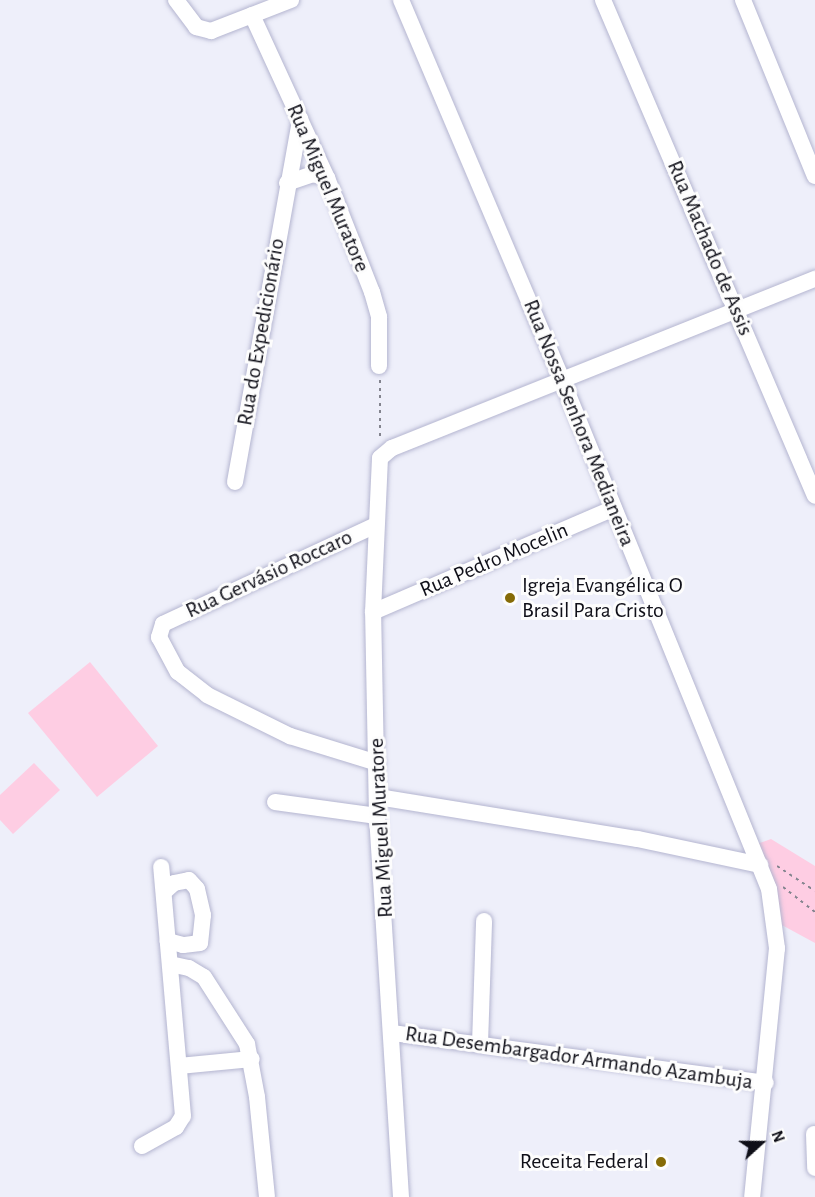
<!DOCTYPE html>
<html>
<head>
<meta charset="utf-8">
<style>
  body { margin:0 }
  #map { position:relative; width:815px; height:1197px; overflow:hidden; background:#eeeffa; font-family:"Alegreya Sans",sans-serif }
  div>[style] { position:absolute }
  .green>* { inset:0; background:#fecde3 }
  .path>* { height:2px; margin-top:-1px; transform-origin:0; background:repeating-linear-gradient(90deg,#83848e 0 3px,transparent 0 7.5px) }
  .roads { filter:drop-shadow(0 0 2px #b4b5d0) drop-shadow(0 0 2px #b4b5d0) }
  .minor>* { height:16px; margin:-8px; padding:0 8px; transform-origin:8px; border-radius:8px; background:#fff }
  .dots>* { width:16px; height:16px; translate:-50% -50%; box-sizing:border-box; border:3px solid #fdfdfd; border-radius:50% }
  span { translate:-50% -50%; white-space:nowrap; text-align:center; line-height:1.15; -webkit-text-stroke:6px #fdfdfd; paint-order:stroke }
  .street-label { font-size:22px; color:#0f0f18 }
  .poi-label { font-size:22px; color:#0f0f18 }
  .left { translate:0 -50%; text-align:left }
  .right { translate:-100% -50%; text-align:right }
  .north { position:absolute; left:731px; top:1113px; width:60px; height:60px; -webkit-text-stroke:4px #fdfdfd; paint-order:stroke; rotate:69deg; font-size:16px; font-weight:700; line-height:24px; text-align:center; color:#0f0f18 }
  .north::after { content:''; display:block; margin:auto; width:21px; height:27px; background:#0f0f18; clip-path:polygon(50% 0,100% 100%,50% 72%,0 100%) }
</style>
</head>
<body>
<div id="map">
  <div class="green">
    <div style="clip-path:polygon(90px 662px,158px 746px,97px 797px,28px 713px)"></div>
    <div style="clip-path:polygon(34px 763px,60px 790px,13px 834px,0 820px,0 795px)"></div>
    <div style="clip-path:polygon(771px 839px,815px 866px,815px 943px,780px 924px,754px 845px)"></div>
  </div>
  <div class="path">
    <div style="left:380px;top:380px;width:57px;rotate:90deg"></div>
    <div style="left:777px;top:866px;width:45px;rotate:33.3deg"></div>
    <div style="left:783px;top:887px;width:41px;rotate:38deg"></div>
  </div>
  <div class="roads">
    <div class="minor">
      <div style="left:176px;top:0;width:34px;rotate:53deg"></div>
      <div style="left:196px;top:27px;width:16px;rotate:15deg"></div>
      <div style="left:211px;top:31px;width:86px;rotate:-21.2deg"></div>
      <div style="left:401px;top:0;width:415px;rotate:67deg"></div>
      <div style="left:563px;top:382px;width:547px;rotate:67.89deg"></div>
      <div style="left:769px;top:889px;width:60px;rotate:82.3deg"></div>
      <div style="left:777px;top:948px;width:250px;rotate:95.7deg"></div>
      <div style="left:603px;top:0;width:539px;rotate:66.86deg"></div>
      <div style="left:743px;top:0;width:190px;rotate:67.8deg"></div>
      <div style="left:252px;top:15px;width:179px;rotate:65.3deg"></div>
      <div style="left:327px;top:178px;width:123px;rotate:68.5deg"></div>
      <div style="left:372px;top:292px;width:26px;rotate:74deg"></div>
      <div style="left:379px;top:317px;width:49px;rotate:90deg"></div>
      <div style="left:287px;top:183px;width:28px;rotate:-19deg"></div>
      <div style="left:313px;top:174px;width:15px;rotate:16deg"></div>
      <div style="left:235px;top:482px;width:369px;rotate:-79.8deg"></div>
      <div style="left:376px;top:525px;width:235px;rotate:155.1deg"></div>
      <div style="left:163px;top:624px;width:14px;rotate:107deg"></div>
      <div style="left:159px;top:637px;width:40px;rotate:62deg"></div>
      <div style="left:178px;top:672px;width:37px;rotate:38deg"></div>
      <div style="left:207px;top:695px;width:93px;rotate:26.3deg"></div>
      <div style="left:290px;top:736px;width:91px;rotate:17.2deg"></div>
      <div style="left:373px;top:612px;width:262px;rotate:-23.3deg"></div>
      <div style="left:378px;top:797px;width:263px;rotate:9.2deg"></div>
      <div style="left:638px;top:839px;width:125px;rotate:12deg"></div>
      <div style="left:275px;top:802px;width:103px;rotate:7.8deg"></div>
      <div style="left:164px;top:892px;width:13px;rotate:-42deg"></div>
      <div style="left:174px;top:883px;width:15px;rotate:-11deg"></div>
      <div style="left:189px;top:880px;width:12px;rotate:48deg"></div>
      <div style="left:197px;top:889px;width:27px;rotate:77deg"></div>
      <div style="left:203px;top:915px;width:28px;rotate:96deg"></div>
      <div style="left:200px;top:943px;width:17px;rotate:173deg"></div>
      <div style="left:183px;top:945px;width:16px;rotate:-165deg"></div>
      <div style="left:170px;top:964px;width:19px;rotate:12deg"></div>
      <div style="left:189px;top:968px;width:17px;rotate:31deg"></div>
      <div style="left:204px;top:977px;width:80px;rotate:57.3deg"></div>
      <div style="left:247px;top:1044px;width:54px;rotate:79.3deg"></div>
      <div style="left:257px;top:1097px;width:100px;rotate:84.3deg"></div>
      <div style="left:392px;top:1033px;width:377px;rotate:7.6deg"></div>
      <div style="left:480px;top:1044px;width:123px;rotate:-88.1deg"></div>
      <div style="left:179px;top:1066px;width:73px;rotate:-5.5deg"></div>
      <div style="left:814px;top:1134px;width:34px;rotate:88deg"></div>
      <div style="left:142px;top:1146px;width:39px;rotate:-29deg"></div>
      <div style="left:176px;top:1127px;width:13px;rotate:-58deg"></div>
      <div style="left:183px;top:1116px;width:250px;rotate:-95deg"></div>
      <div style="left:401px;top:1197px;width:382px;rotate:-93.6deg"></div>
      <div style="left:377px;top:816px;width:204px;rotate:-91.1deg"></div>
      <div style="left:373px;top:612px;width:154px;rotate:-87.4deg"></div>
      <div style="left:380px;top:458px;width:16px;rotate:-40deg"></div>
      <div style="left:392px;top:448px;width:456px;rotate:-21.8deg"></div>
    </div>
  </div>
  <div class="dots">
    <div style="left:510px;top:598px;background:#866b07"></div>
    <div style="left:661px;top:1162px;background:#866b07"></div>
  </div>
  <div class="street-label">
    <span style="left:328px;top:188px;rotate:67deg">Rua Miguel Muratore</span>
    <span style="left:710px;top:248px;rotate:67deg">Rua Machado de Assis</span>
    <span style="left:261px;top:332px;rotate:-80deg">Rua do Expedicionário</span>
    <span style="left:579px;top:423px;rotate:68deg">Rua Nossa Senhora Medianeira</span>
    <span style="left:494px;top:560px;rotate:-23deg">Rua Pedro Mocelin</span>
    <span style="left:269px;top:574px;rotate:-25deg">Rua Gervásio Roccaro</span>
    <span style="left:381px;top:828px;rotate:-93deg">Rua Miguel Muratore</span>
    <span style="left:579px;top:1058px;rotate:8deg">Rua Desembargador Armando Azambuja</span>
  </div>
  <div class="poi-label">
    <span class="left" style="left:522px;top:598px">Igreja Evangélica O<br>Brasil Para Cristo</span>
    <span class="right" style="left:649px;top:1162px">Receita Federal</span>
  </div>
  <div class="north">N</div>
</div>
</body>
</html>
